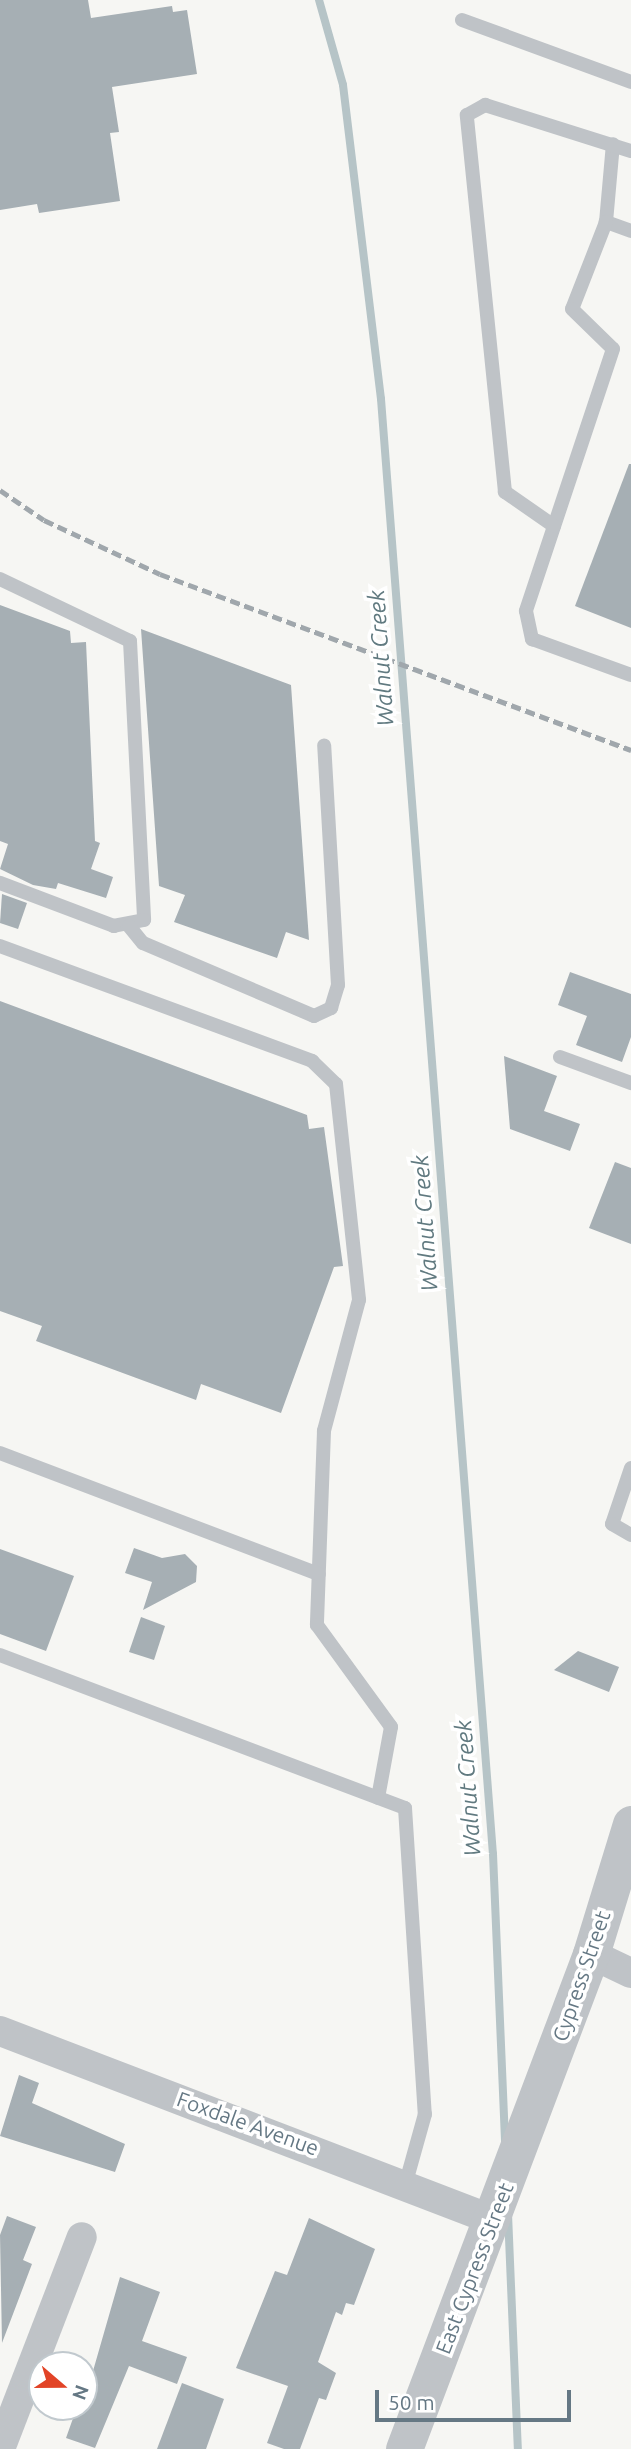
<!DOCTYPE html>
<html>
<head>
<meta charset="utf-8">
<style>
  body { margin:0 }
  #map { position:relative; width:631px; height:2449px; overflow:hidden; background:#f6f6f3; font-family:Ubuntu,sans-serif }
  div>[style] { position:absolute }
  .stream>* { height:8px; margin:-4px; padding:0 4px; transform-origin:4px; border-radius:4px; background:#b6c4c7 }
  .building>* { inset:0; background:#a6afb4 }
  .service>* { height:14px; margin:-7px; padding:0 7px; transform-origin:7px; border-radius:7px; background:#bfc3c7 }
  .minor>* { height:30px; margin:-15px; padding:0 15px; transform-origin:15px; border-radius:15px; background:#bfc3c7 }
  .tertiary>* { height:37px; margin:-18.5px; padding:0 18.5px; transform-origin:18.5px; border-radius:18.5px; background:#bfc3c7 }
  .rail>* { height:5px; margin-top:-2.5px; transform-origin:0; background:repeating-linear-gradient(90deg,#a0a7ac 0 10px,transparent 0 15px) }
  span { translate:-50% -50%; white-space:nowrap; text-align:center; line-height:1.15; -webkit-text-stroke:7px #fff; paint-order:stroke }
  .street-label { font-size:21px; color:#657884 }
  .water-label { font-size:23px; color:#617a80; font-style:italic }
  .north { position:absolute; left:28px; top:2351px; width:70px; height:70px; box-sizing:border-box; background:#fff; border:2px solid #c1c9ce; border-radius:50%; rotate:110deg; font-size:19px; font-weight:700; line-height:28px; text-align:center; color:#657884 }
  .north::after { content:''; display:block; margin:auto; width:24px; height:32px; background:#e24427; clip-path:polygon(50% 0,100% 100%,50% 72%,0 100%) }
  .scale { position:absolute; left:375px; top:2390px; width:196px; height:32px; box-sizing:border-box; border:4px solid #657884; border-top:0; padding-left:9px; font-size:21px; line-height:24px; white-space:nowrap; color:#657884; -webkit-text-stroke:5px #fff; paint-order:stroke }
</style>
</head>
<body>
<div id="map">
  <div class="stream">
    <div style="left:319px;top:0;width:88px;rotate:74.2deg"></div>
    <div style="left:343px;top:85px;width:316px;rotate:83.1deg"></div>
    <div style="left:381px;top:399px;width:1459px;rotate:85.6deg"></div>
    <div style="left:493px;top:1854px;width:288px;rotate:87.6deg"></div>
    <div style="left:508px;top:2214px;width:235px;rotate:87.6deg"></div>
  </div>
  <div class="building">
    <div style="clip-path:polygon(0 0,88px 0,91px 18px,172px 6px,173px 12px,187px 10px,197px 74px,112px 87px,119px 132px,110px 133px,120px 201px,39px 213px,37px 204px,0 210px)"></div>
    <div style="clip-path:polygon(629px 464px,631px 464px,631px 628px,575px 606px)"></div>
    <div style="clip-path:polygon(0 605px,70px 631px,71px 643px,86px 642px,95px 841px,100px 843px,91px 869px,113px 877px,106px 898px,58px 883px,56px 889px,33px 885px,0 869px,8px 844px,0 841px)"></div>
    <div style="clip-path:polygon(141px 629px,291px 685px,309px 940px,286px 932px,277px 958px,174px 922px,185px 895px,159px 886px)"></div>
    <div style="clip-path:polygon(2px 894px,27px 903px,18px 929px,0 923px)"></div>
    <div style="clip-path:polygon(570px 972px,631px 994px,631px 1037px,622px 1062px,576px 1045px,587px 1016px,558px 1005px)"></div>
    <div style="clip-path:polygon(0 1001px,307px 1115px,309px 1129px,324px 1127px,343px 1266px,334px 1267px,281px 1413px,201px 1384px,196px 1400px,36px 1341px,42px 1326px,0 1311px)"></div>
    <div style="clip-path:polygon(504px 1056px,557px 1076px,544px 1111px,580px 1124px,570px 1151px,510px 1129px)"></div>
    <div style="clip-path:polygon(615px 1162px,631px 1168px,631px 1244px,589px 1228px)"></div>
    <div style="clip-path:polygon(134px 1548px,162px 1558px,185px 1554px,197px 1566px,196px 1582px,143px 1610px,152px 1582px,125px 1573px)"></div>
    <div style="clip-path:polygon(0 1549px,74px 1576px,46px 1651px,0 1634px)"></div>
    <div style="clip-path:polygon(141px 1617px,165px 1626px,154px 1660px,129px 1652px)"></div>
    <div style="clip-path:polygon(578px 1651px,619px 1667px,609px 1692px,554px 1670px)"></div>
    <div style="clip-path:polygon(19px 2075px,39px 2083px,32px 2103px,125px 2144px,115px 2172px,0 2136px)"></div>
    <div style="clip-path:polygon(7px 2216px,36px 2227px,23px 2260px,32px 2264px,2px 2343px,0 2235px)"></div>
    <div style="clip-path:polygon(309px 2218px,375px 2249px,354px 2305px,346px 2303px,342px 2315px,336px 2312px,318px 2362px,336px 2373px,326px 2400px,319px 2398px,300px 2449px,284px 2449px,267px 2443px,288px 2386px,236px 2368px,275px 2271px,287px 2275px)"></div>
    <div style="clip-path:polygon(120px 2277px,160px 2292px,142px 2341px,187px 2357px,177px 2384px,129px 2366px,95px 2448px,66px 2438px,77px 2407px,84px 2407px,84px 2368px,93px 2371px)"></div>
    <div style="clip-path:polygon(182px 2383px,224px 2399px,206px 2449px,157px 2449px)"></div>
  </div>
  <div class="service">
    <div style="left:462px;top:20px;width:180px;rotate:20.1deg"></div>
    <div style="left:606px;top:222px;width:78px;rotate:-84.9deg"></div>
    <div style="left:631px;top:231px;width:27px;rotate:-160deg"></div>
    <div style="left:606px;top:222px;width:93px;rotate:111.3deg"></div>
    <div style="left:572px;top:309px;width:57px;rotate:44.3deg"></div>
    <div style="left:613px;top:349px;width:276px;rotate:108.4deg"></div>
    <div style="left:526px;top:611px;width:29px;rotate:78deg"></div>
    <div style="left:532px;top:639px;width:105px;rotate:20deg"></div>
    <div style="left:554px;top:526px;width:60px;rotate:-145.2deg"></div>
    <div style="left:505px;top:492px;width:379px;rotate:-95.8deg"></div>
    <div style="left:467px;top:115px;width:21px;rotate:-29deg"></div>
    <div style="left:485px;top:105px;width:153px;rotate:17.5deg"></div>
    <div style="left:0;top:579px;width:144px;rotate:25.5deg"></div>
    <div style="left:130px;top:641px;width:279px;rotate:87.1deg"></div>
    <div style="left:144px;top:920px;width:31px;rotate:169deg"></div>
    <div style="left:114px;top:926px;width:122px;rotate:-159.3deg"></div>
    <div style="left:129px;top:926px;width:22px;rotate:51deg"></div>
    <div style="left:143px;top:943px;width:186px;rotate:23.1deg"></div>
    <div style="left:314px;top:1016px;width:19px;rotate:-25deg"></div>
    <div style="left:331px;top:1008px;width:24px;rotate:-73deg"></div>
    <div style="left:338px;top:985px;width:240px;rotate:-93.3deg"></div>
    <div style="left:0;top:946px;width:333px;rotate:20.2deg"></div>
    <div style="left:312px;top:1061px;width:33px;rotate:44deg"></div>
    <div style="left:336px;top:1084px;width:217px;rotate:83.9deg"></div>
    <div style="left:359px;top:1300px;width:136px;rotate:105deg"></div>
    <div style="left:324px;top:1431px;width:194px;rotate:92.1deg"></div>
    <div style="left:317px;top:1625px;width:126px;rotate:54deg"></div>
    <div style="left:391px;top:1727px;width:72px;rotate:100.4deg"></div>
    <div style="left:560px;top:1057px;width:76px;rotate:20.1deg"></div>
    <div style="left:0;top:1453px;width:341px;rotate:20.8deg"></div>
    <div style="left:631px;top:1468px;width:59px;rotate:108.7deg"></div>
    <div style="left:612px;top:1524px;width:22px;rotate:30deg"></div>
    <div style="left:0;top:1655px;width:433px;rotate:20.7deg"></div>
    <div style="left:405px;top:1808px;width:307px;rotate:86.3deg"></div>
    <div style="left:425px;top:2114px;width:71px;rotate:105.6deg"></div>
  </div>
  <div class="minor">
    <div style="left:591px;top:1954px;width:44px;rotate:25.4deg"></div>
    <div style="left:0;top:2031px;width:528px;rotate:20.98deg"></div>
    <div style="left:0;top:2449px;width:227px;rotate:-68.9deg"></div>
  </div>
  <div class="tertiary">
    <div style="left:404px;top:2449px;width:529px;rotate:-69.3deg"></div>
    <div style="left:591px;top:1954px;width:136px;rotate:-72.9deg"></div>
  </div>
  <div class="rail">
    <div style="left:0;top:490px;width:53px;rotate:34.3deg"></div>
    <div style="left:44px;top:520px;width:128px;rotate:25deg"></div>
    <div style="left:160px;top:574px;width:503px;rotate:20.49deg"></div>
  </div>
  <div class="street-label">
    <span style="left:581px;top:1976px;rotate:-71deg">Cypress Street</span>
    <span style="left:248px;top:2123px;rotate:20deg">Foxdale Avenue</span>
    <span style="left:474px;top:2268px;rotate:-69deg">East Cypress Street</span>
  </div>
  <div class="water-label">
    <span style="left:381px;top:658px;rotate:-94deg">Walnut Creek</span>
    <span style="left:425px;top:1223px;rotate:-94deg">Walnut Creek</span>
    <span style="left:468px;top:1788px;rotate:-94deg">Walnut Creek</span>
  </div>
  <div class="north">N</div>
  <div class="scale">50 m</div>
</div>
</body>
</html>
